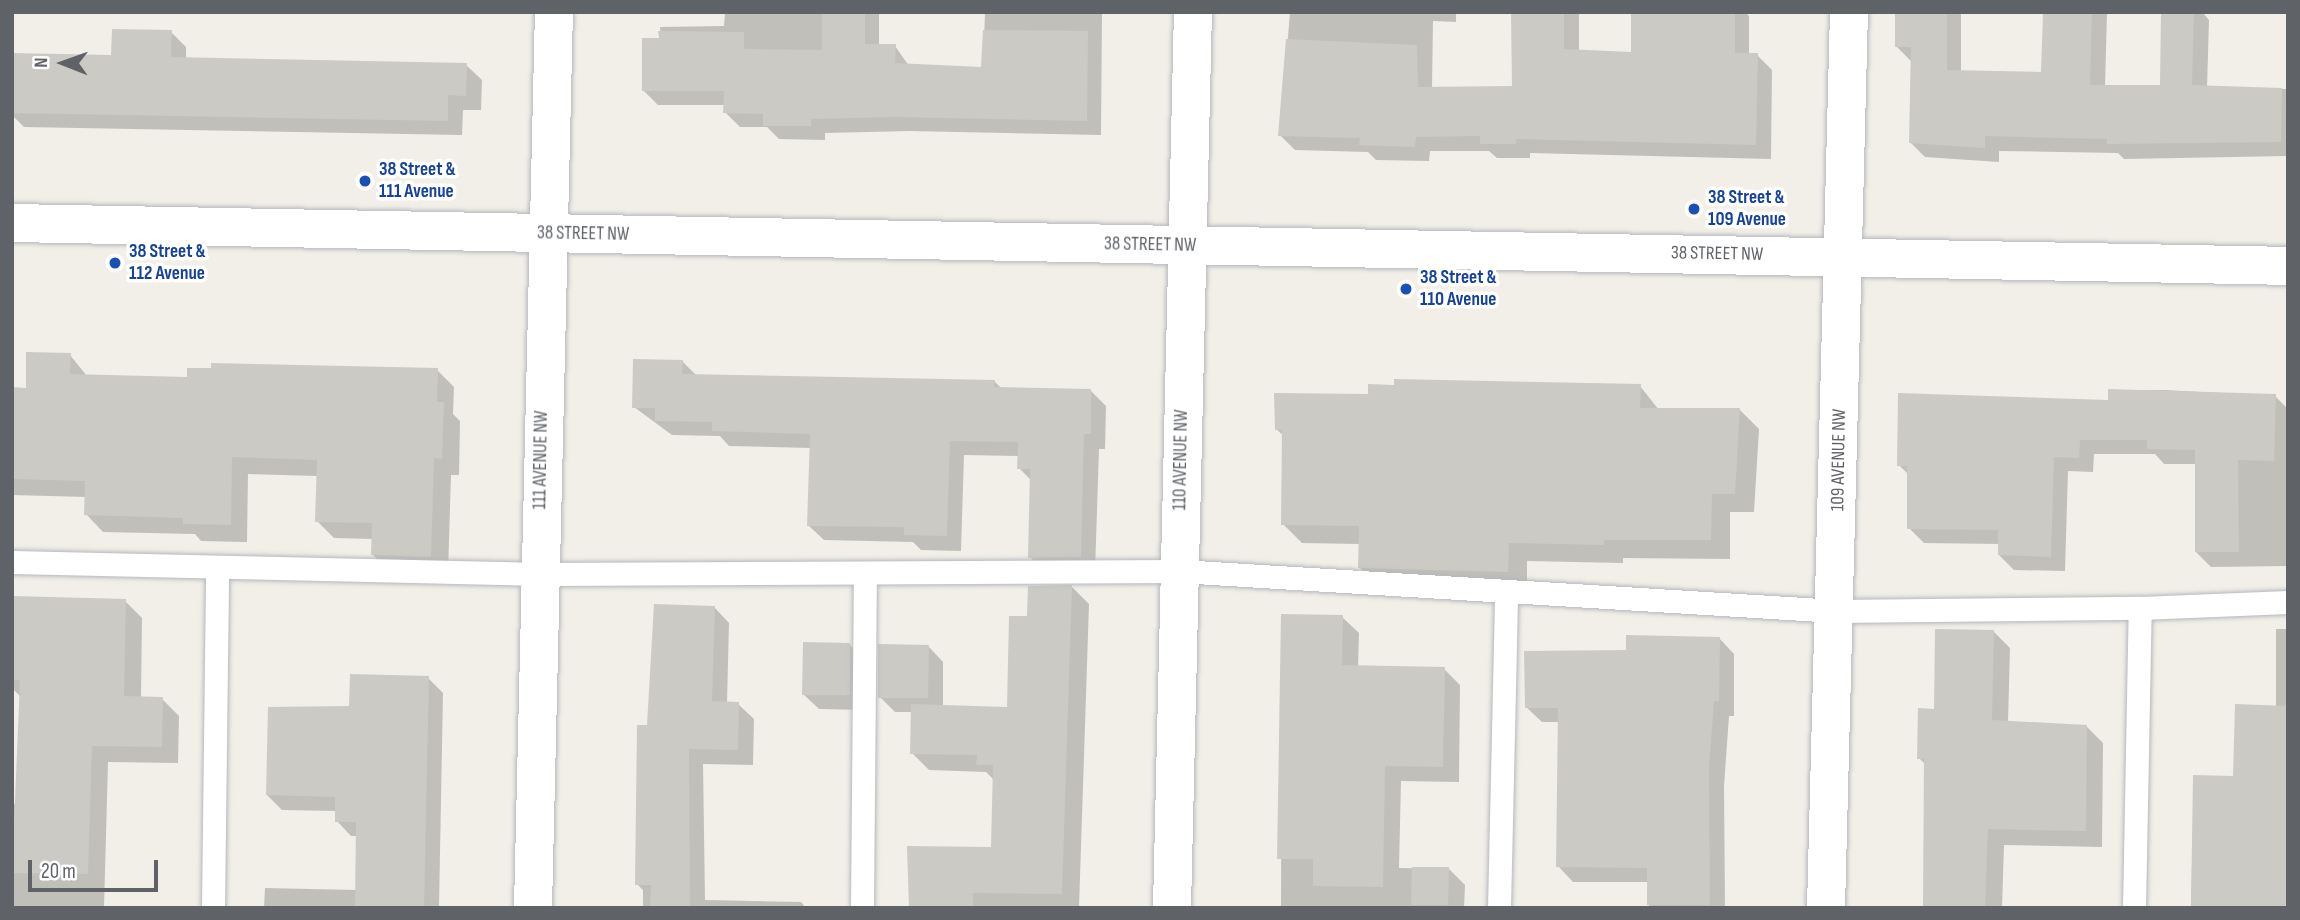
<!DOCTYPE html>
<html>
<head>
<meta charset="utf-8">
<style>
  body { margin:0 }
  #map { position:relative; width:2300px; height:920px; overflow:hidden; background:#f1efe8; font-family:"Sofia Sans Condensed",sans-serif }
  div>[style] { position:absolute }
  .shadow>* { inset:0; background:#0003 }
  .building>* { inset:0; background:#cccac5 }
  .roads { filter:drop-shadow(0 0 2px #b5b8bc) drop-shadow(0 0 2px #b5b8bc) }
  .lane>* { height:23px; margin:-11.5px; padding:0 11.5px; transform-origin:11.5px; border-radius:11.5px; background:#fff }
  .street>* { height:38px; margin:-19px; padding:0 19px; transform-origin:19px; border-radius:19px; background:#fff }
  .secondary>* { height:38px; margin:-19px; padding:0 19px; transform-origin:19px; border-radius:19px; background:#fff }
  .dots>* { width:19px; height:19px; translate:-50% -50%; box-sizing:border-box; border:4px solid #fff; border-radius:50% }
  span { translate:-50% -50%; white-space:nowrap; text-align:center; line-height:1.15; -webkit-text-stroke:7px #fff; paint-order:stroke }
  .transit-label { font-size:19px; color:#164399; font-weight:700 }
  .left { translate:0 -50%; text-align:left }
  .street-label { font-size:19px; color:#5f6368 }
  .frame { position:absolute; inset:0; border:14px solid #5f6368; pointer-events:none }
  .north { position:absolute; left:28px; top:28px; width:70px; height:70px; -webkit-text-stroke:5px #fff; paint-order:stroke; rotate:271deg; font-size:19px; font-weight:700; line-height:28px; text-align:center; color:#5f6368 }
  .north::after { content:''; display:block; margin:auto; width:24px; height:32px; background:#5f6368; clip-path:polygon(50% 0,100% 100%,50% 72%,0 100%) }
  .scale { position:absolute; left:28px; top:860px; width:130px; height:32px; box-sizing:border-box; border:4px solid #5f6368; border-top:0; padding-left:9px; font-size:21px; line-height:24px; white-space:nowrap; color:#5f6368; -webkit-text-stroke:5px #fff; paint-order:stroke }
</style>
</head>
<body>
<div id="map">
  <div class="shadow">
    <div style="clip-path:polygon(725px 12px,879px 12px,879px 46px,895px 46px,909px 66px,983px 68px,985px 12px,1102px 12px,1101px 135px,910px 131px,825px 133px,825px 140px,779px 139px,767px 127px,740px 127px,725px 112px,725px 105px,658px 105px,644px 91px,661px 40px,660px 27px,724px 26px)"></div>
    <div style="clip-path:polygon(1290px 12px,1456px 12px,1456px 22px,1433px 21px,1432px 88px,1513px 88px,1513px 12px,1579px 12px,1579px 52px,1633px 54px,1633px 12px,1745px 12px,1749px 16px,1749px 55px,1757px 55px,1772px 70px,1771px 159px,1530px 153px,1530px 158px,1497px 158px,1489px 151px,1430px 151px,1429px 161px,1376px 160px,1368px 152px,1295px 150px,1280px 135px)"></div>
    <div style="clip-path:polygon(1896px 12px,1961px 12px,1961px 72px,2043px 74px,2045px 12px,2107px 12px,2105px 87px,2161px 86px,2163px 12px,2202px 12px,2209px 20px,2207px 88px,2288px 89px,2288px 156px,2124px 159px,2118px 153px,1999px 151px,1999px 162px,1925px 157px,1910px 142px,1911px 61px,1896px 46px)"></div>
    <div style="clip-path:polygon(171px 32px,186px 47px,186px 59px,466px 65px,482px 80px,481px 110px,463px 110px,462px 135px,24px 127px,12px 115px,12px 55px,113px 57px)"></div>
    <div style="clip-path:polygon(70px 355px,87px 376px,188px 379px,437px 370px,454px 387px,453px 414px,460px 421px,459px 475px,451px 475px,448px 573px,390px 572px,373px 555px,373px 539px,334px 538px,317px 521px,318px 476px,248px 474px,247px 542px,201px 541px,195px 534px,103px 532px,86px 514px,87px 497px,12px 495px,12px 389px,27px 389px)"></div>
    <div style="clip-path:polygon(682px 361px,697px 376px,994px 381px,1002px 389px,1091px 391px,1106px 406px,1105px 449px,1099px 449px,1095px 572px,1045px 572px,1030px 557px,1031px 480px,1019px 468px,1019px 456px,964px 455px,961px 551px,921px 550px,913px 542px,824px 540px,808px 525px,811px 448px,729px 446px,720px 436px,672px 435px,634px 407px)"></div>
    <div style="clip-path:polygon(1640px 386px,1659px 410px,1740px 410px,1759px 429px,1754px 512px,1730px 512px,1730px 559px,1623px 558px,1623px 563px,1527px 561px,1527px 590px,1378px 586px,1359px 567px,1360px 544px,1302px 543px,1283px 524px,1284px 436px,1276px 429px,1369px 396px)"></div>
    <div style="clip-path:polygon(2164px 390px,2275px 396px,2288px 409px,2288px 566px,2211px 567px,2196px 552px,2196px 464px,2164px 464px,2155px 454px,2094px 454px,2093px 472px,2068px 471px,2065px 571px,2014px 570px,1999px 555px,2000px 544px,1924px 543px,1909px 528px,1909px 475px,1899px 465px,2110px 402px,2110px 391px)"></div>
    <div style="clip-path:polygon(1072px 587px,1089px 604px,1079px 908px,909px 908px,993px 849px,994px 780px,986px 772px,929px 770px,912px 753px,912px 712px,895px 712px,880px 697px,928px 646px,943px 662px,943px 707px,1008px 708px,1029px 618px)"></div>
    <div style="clip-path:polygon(12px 597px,125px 601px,142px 618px,141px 698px,162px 699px,179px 716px,178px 763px,108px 762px,104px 908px,12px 908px,12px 804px,19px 804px,21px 697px,12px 688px)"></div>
    <div style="clip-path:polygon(714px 607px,729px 623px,727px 703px,738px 704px,754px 719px,753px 765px,703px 764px,705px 900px,801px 902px,806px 908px,643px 908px,643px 890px,637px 884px,648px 727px)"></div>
    <div style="clip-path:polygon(1282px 616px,1342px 617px,1359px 633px,1358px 667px,1444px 669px,1460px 685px,1459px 782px,1401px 781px,1399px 868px,1449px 869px,1465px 885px,1464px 908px,1281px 908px)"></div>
    <div style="clip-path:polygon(2276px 629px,2288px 629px,2288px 908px,2191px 908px,2194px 777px,2234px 778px,2276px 707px)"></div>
    <div style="clip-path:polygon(1993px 631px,2010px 648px,2008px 722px,2086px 726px,2103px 743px,2102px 847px,2004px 845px,2002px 908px,1925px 908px,1926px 765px,1919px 758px,1936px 710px)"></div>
    <div style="clip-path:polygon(1719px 638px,1734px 654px,1734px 716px,1729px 716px,1724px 786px,1725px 908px,1649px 908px,1648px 882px,1573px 882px,1558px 866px,1560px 722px,1542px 722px,1526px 707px,1628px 652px)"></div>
    <div style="clip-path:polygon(850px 645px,865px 660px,864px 710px,819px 709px,803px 694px)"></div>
    <div style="clip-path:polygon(428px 678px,443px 693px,439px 908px,264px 908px,265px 888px,357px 890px,358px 836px,351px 836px,337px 821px,337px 811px,282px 810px,267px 795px,351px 708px)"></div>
  </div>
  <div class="building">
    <div style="clip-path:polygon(822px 12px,865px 12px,865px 44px,896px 44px,895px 63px,981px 67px,983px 30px,1088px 31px,1087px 121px,894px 117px,811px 119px,811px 126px,763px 126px,763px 114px,723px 113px,724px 91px,642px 91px,642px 38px,659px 38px,658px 31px,744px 32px,744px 49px,822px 50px)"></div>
    <div style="clip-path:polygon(1511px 12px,1564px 12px,1564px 49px,1631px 52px,1631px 12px,1735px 12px,1735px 53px,1758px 53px,1756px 145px,1516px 139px,1516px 144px,1480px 144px,1480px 136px,1416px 137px,1415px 147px,1359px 145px,1360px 138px,1278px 136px,1286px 39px,1417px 45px,1418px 87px,1512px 86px)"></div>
    <div style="clip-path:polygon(1895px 12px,1947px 12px,1947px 70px,2041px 72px,2043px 12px,2092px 12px,2090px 85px,2160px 85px,2161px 12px,2194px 12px,2192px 85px,2282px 88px,2281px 142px,2107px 144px,2107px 139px,1985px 136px,1985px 148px,1909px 143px,1911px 47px,1895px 47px)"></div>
    <div style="clip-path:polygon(112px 29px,172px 30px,171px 57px,467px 63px,466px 96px,448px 95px,448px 121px,12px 113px,12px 53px,111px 55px)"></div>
    <div style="clip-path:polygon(26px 352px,71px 353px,70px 374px,187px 377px,187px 368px,211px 368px,211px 363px,438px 368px,437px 402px,444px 402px,442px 459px,434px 458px,431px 557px,371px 555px,372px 523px,315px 522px,317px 460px,232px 457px,231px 525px,183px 524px,183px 518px,84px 515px,85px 481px,12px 479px,12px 387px,26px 388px)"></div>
    <div style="clip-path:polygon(633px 359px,683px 360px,682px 374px,995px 380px,994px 387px,1091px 389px,1091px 434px,1084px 434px,1081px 557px,1028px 558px,1030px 469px,1017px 469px,1018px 442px,950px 441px,947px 536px,904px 535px,904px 527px,807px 526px,810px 434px,712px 431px,712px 422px,655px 421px,655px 408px,632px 408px)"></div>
    <div style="clip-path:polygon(1394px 379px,1641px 384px,1640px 408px,1740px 408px,1735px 494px,1712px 494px,1711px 540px,1604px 540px,1604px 545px,1509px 543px,1508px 572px,1358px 568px,1359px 526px,1281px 525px,1282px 430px,1275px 430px,1274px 393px,1368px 394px,1368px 384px,1394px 385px)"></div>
    <div style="clip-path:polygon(2108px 389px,2276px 394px,2274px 461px,2238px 460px,2239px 552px,2195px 552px,2195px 450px,2147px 449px,2147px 440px,2080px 440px,2079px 458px,2054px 457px,2051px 557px,1998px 555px,1998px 530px,1907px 529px,1907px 466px,1897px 466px,1898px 393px,2108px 400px)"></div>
    <div style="clip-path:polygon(1072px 585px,1062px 894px,973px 893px,973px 908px,909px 908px,907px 846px,991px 847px,993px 765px,976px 765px,977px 755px,910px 754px,911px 704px,1007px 707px,1009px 616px,1027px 616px,1028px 586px)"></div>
    <div style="clip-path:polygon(12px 596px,126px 599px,124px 696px,163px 697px,162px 747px,92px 746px,88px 874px,12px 873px,20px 680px,12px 680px)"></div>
    <div style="clip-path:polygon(654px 604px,715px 606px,712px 701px,739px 702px,738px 750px,689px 749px,690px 908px,650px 908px,651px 885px,635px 885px,637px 725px,647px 725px)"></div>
    <div style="clip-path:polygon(1281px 614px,1343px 615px,1342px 665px,1445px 667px,1443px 767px,1385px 766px,1383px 887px,1313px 886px,1313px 859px,1277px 859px)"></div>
    <div style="clip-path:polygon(1935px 629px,1994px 630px,1992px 720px,2087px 725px,2086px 831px,1988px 829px,1985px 908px,1923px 908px,1924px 759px,1917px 759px,1918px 708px,1934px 709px)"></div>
    <div style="clip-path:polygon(1626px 635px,1720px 637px,1719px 701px,1714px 701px,1709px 770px,1710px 905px,1647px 905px,1647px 868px,1556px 867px,1558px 708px,1525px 708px,1524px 651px,1626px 650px)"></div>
    <div style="clip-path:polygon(803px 642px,850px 643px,850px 695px,802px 695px)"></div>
    <div style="clip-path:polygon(878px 644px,929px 645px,928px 698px,878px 698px)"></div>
    <div style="clip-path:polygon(350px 674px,429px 676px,424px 908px,355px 908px,356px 822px,335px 822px,335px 797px,266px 795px,268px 707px,349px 706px)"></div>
    <div style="clip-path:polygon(2235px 704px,2288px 706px,2288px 908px,2191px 907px,2193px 775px,2233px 776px)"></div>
    <div style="clip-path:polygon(1412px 867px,1449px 867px,1448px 905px,1411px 905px)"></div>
  </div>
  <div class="roads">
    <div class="lane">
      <div style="left:12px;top:562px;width:527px;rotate:1.3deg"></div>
      <div style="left:539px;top:574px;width:640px;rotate:-0.27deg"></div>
      <div style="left:1179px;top:571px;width:658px;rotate:3.48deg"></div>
      <div style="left:1836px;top:611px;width:304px;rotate:-0.6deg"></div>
      <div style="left:2140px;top:608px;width:148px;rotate:-2.3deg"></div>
      <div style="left:213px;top:908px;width:341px;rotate:-89.3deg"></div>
      <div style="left:862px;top:908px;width:335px;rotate:-89.5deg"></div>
      <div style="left:1499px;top:908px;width:317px;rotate:-88.7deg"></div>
      <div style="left:2134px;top:908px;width:300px;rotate:-88.9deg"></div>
    </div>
    <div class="street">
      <div style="left:533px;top:908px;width:896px;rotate:-88.66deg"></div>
      <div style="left:1172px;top:908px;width:896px;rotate:-88.66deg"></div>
      <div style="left:1826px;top:908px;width:896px;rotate:-88.53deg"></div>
    </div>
    <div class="secondary">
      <div style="left:12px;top:223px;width:2276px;rotate:1.08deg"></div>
    </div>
  </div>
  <div class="dots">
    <div style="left:365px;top:181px;background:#1a4fb4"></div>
    <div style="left:1694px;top:209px;background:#1a4fb4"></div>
    <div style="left:115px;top:263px;background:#1a4fb4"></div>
    <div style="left:1406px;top:289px;background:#1a4fb4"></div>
  </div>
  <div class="transit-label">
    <span class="left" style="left:379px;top:181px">38 Street &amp;<br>111 Avenue</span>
    <span class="left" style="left:1708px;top:209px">38 Street &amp;<br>109 Avenue</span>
    <span class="left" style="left:129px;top:263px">38 Street &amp;<br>112 Avenue</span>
    <span class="left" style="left:1420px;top:289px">38 Street &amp;<br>110 Avenue</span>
  </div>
  <div class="street-label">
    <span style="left:583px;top:234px;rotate:1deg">38 STREET NW</span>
    <span style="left:1150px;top:245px;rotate:1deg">38 STREET NW</span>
    <span style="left:1717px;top:254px;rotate:1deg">38 STREET NW</span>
    <span style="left:541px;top:460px;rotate:-89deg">111 AVENUE NW</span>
    <span style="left:1181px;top:460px;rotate:-89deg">110 AVENUE NW</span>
    <span style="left:1839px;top:460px;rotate:-89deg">109 AVENUE NW</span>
  </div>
  <div class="frame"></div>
  <div class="north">N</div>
  <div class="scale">20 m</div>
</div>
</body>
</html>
